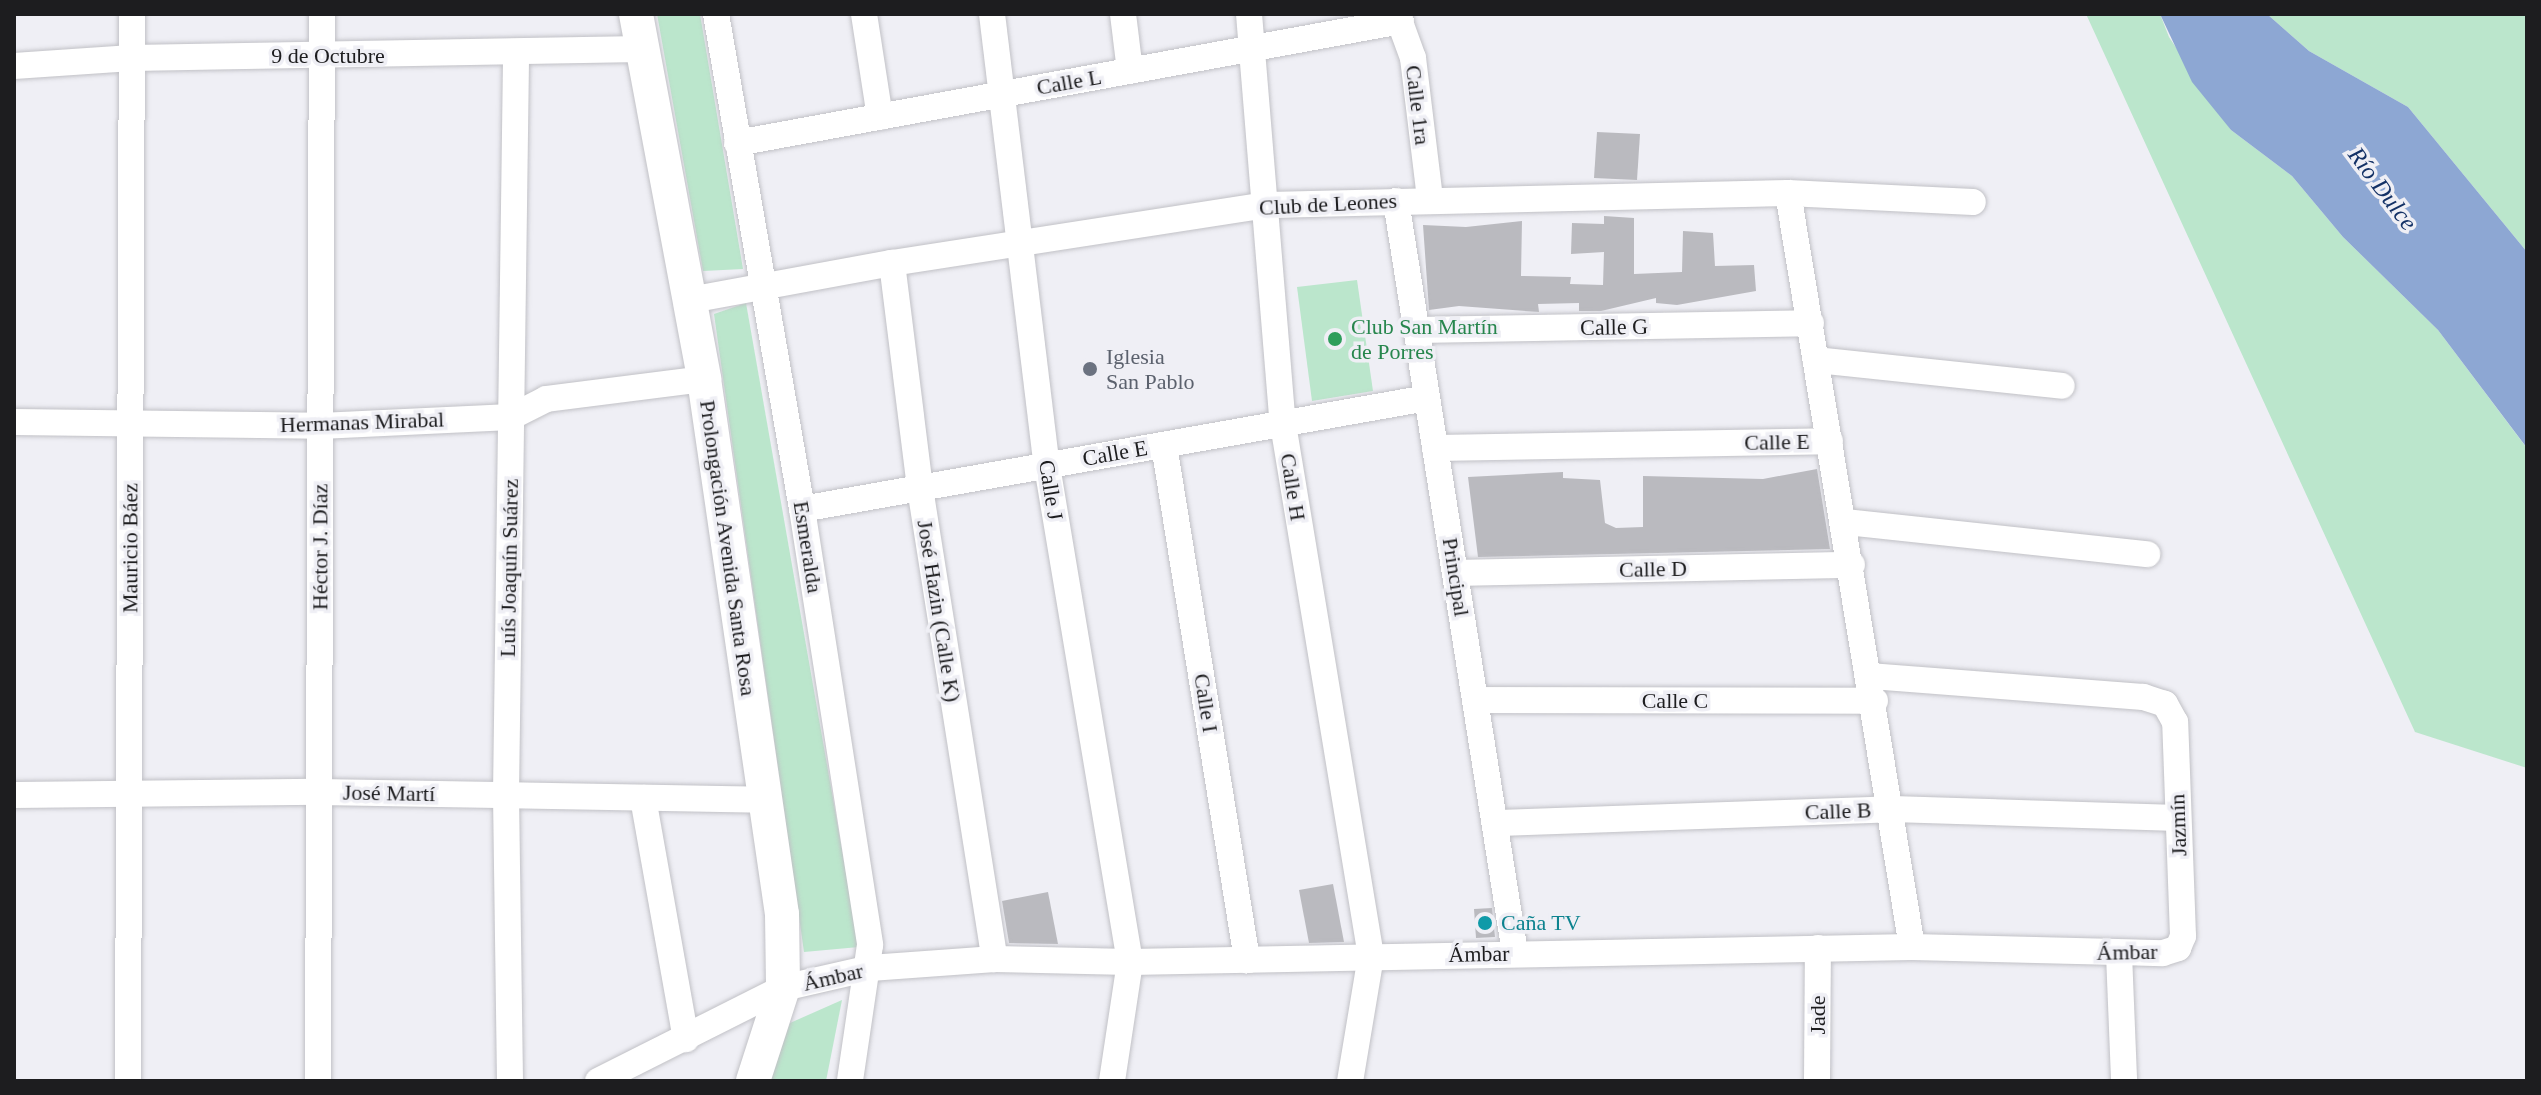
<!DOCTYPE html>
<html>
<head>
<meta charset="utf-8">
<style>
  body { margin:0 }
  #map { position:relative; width:2541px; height:1095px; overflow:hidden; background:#efeff5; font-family:Georgia,serif }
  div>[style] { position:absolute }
  .green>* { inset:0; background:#bbe6cc }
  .water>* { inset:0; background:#8da7d3 }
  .building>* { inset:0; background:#bababf }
  .roads { filter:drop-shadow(0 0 2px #c1c1c6) drop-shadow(0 0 2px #c1c1c6) }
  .minor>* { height:26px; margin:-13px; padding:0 13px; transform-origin:13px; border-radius:13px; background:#fff }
  .major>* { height:34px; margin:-17px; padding:0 17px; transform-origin:17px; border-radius:17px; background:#fff }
  .dots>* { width:22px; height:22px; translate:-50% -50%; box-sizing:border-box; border:4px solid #efeff5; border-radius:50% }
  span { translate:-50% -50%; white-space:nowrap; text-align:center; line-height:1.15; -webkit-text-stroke:7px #efeff5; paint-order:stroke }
  .street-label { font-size:22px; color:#1d1d1f }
  .leisure-label { font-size:22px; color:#27864d }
  .left { translate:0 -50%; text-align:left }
  .worship-label { font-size:22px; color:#5b616d }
  .culture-label { font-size:22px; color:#0d838f }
  .water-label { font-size:24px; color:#133166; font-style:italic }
  .frame { position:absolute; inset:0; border:16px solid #1d1d1f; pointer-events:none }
</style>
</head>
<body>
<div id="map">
  <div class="green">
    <div style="clip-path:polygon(657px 14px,700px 14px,743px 269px,703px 271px)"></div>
    <div style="clip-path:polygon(2086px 14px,2160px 14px,2169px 37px,2231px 130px,2292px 176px,2343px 237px,2438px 330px,2526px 447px,2527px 768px,2415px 732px)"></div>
    <div style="clip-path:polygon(2267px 14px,2527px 14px,2527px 252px,2408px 107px,2309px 51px)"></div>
    <div style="clip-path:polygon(1357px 280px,1373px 391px,1312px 401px,1297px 287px)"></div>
    <div style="clip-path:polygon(746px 303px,859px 947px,804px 952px,714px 314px)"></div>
    <div style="clip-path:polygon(842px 1000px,826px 1081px,770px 1081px,790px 1023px)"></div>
  </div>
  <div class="water">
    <div style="clip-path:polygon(2160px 14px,2267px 14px,2309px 51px,2408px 107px,2527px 252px,2527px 448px,2438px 330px,2343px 237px,2292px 176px,2231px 130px,2192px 82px)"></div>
  </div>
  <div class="building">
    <div style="clip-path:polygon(1597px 132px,1640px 134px,1637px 180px,1594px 178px)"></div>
    <div style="clip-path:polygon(1604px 216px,1634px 218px,1634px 274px,1682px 272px,1683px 231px,1713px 233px,1715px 266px,1754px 265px,1756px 291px,1677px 305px,1656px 303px,1656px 298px,1601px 311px,1579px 311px,1579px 303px,1538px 304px,1539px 312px,1459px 306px,1429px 310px,1423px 225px,1466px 227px,1522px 221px,1521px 276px,1571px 277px,1570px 284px,1603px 285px,1604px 252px,1571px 254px,1572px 223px,1604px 224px)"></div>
    <div style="clip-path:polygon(1817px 469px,1830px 549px,1478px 557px,1468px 477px,1563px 472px,1563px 478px,1600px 480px,1605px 523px,1616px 528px,1643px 527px,1643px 476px,1763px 479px)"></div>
    <div style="clip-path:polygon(1333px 884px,1344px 942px,1309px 943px,1299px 890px)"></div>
    <div style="clip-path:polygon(1048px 892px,1058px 944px,1009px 943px,1002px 901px)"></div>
    <div style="clip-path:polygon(1492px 908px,1495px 937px,1476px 938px,1474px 909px)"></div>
  </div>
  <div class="roads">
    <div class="minor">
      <div style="left:716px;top:14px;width:502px;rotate:80.14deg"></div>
      <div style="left:802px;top:509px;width:441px;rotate:81.1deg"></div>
      <div style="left:870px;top:945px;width:137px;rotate:98.4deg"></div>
      <div style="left:864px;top:14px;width:104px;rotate:81.2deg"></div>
      <div style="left:992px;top:14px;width:455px;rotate:83.1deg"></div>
      <div style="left:1047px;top:466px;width:503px;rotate:80.5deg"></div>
      <div style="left:1130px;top:962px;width:120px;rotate:98.6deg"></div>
      <div style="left:1123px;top:14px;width:57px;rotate:83deg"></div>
      <div style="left:1249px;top:14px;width:411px;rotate:85.3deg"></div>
      <div style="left:1283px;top:424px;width:539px;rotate:80.61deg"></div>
      <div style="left:1371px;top:956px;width:127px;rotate:99.5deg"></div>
      <div style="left:1397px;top:14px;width:47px;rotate:70deg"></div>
      <div style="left:1413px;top:58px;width:141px;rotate:83.1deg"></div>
      <div style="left:14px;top:66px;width:118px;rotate:-3.9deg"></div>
      <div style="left:132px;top:58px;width:510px;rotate:-1.01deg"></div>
      <div style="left:737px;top:143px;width:675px;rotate:-10.41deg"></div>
      <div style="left:1788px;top:193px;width:764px;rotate:80.66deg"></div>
      <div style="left:1396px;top:201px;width:761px;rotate:81.01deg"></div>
      <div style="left:892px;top:263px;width:227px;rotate:82.9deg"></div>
      <div style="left:920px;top:488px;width:477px;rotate:81deg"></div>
      <div style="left:690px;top:300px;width:205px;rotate:-10.4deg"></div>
      <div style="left:892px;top:263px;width:380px;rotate:-8.8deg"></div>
      <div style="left:1268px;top:205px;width:520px;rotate:-1.32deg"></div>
      <div style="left:1788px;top:193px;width:185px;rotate:2.8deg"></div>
      <div style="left:1416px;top:330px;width:395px;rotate:-1deg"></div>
      <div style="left:1816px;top:360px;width:247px;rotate:6deg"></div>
      <div style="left:14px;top:422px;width:306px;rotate:0.7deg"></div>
      <div style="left:320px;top:426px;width:191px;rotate:-2.7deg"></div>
      <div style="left:511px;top:417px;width:39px;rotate:-27deg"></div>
      <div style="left:546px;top:399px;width:159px;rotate:-7.2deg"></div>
      <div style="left:1164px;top:445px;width:522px;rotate:80.84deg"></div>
      <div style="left:1435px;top:448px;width:395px;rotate:-1deg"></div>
      <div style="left:802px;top:509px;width:635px;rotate:-10.07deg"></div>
      <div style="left:1846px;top:522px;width:303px;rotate:6.1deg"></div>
      <div style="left:1455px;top:573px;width:397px;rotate:-1.2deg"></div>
      <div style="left:1475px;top:700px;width:400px;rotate:0.1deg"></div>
      <div style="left:14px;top:795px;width:305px;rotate:-0.6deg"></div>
      <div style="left:319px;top:792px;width:444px;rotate:1deg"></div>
      <div style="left:643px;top:798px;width:245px;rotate:79.9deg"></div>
      <div style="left:1499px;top:823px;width:393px;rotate:-2deg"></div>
      <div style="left:1892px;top:809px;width:286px;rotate:1.8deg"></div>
      <div style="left:2119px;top:954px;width:127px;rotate:87.7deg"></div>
      <div style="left:128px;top:1081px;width:1067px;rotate:-89.79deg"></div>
      <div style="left:318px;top:1081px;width:1067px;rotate:-89.79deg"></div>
      <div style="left:510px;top:1081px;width:287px;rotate:-90.8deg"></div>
      <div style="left:506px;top:794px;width:739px;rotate:-89.22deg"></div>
      <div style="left:598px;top:1081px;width:207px;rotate:-26.7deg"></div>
      <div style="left:783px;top:988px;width:89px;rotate:-12.9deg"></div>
      <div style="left:870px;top:968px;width:125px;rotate:-4.1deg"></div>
      <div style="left:995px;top:959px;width:135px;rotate:1.3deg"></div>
      <div style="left:1130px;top:962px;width:782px;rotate:-1.1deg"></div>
      <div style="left:1912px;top:947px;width:251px;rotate:1.4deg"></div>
      <div style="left:2163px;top:953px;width:16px;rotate:-18deg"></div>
      <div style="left:2178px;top:948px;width:13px;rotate:-67deg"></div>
      <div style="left:2183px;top:936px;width:214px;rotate:-92.1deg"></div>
      <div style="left:2175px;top:722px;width:21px;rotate:-119deg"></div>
      <div style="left:2165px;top:704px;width:23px;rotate:-162deg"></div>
      <div style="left:2143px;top:697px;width:272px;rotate:-175.6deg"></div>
      <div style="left:1817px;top:1081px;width:133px;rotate:-89.6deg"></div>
    </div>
    <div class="major">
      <div style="left:636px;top:14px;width:371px;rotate:79.4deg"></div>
      <div style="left:704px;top:379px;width:541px;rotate:81.71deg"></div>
      <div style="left:782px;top:914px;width:74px;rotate:89.2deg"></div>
      <div style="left:783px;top:988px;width:98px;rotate:107.9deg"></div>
    </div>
  </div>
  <div class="dots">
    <div style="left:1335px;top:339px;background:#2e9e5b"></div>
    <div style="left:1090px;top:369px;background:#6b7280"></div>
    <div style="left:1485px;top:923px;background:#0f9aa8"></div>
  </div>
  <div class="street-label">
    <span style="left:328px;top:56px">9 de Octubre</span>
    <span style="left:1069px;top:82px;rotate:-10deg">Calle L</span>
    <span style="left:1418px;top:105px;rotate:83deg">Calle 1ra</span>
    <span style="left:1328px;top:204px;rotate:-3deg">Club de Leones</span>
    <span style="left:1614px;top:327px;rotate:-1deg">Calle G</span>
    <span style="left:362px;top:422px;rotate:-2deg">Hermanas Mirabal</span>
    <span style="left:1777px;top:442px;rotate:-1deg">Calle E</span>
    <span style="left:1115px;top:453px;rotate:-10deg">Calle E</span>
    <span style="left:1293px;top:487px;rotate:81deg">Calle H</span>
    <span style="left:1051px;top:490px;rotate:81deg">Calle J</span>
    <span style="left:320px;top:547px;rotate:-90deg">Héctor J. Díaz</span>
    <span style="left:808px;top:547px;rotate:81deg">Esmeralda</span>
    <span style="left:130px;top:548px;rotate:-90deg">Mauricio Báez</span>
    <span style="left:728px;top:548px;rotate:82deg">Prolongación Avenida Santa Rosa</span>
    <span style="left:509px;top:568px;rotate:-89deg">Luís Joaquín Suárez</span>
    <span style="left:1653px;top:569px;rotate:-1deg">Calle D</span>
    <span style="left:1456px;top:577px;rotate:81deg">Principal</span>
    <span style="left:939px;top:611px;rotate:81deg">José Hazin (Calle K)</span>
    <span style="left:1675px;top:701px">Calle C</span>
    <span style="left:1206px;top:703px;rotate:81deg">Calle I</span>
    <span style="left:389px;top:793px;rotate:1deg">José Martí</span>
    <span style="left:1838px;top:811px;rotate:-2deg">Calle B</span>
    <span style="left:2178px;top:825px;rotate:-92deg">Jazmín</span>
    <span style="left:2127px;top:952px;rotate:-1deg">Ámbar</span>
    <span style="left:1479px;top:954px;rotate:-1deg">Ámbar</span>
    <span style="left:833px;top:977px;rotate:-13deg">Ámbar</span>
    <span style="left:1818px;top:1015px;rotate:-90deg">Jade</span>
  </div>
  <div class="leisure-label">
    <span class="left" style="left:1351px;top:339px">Club San Martín<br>de Porres</span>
  </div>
  <div class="worship-label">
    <span class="left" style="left:1106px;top:369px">Iglesia<br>San Pablo</span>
  </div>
  <div class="culture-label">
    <span class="left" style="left:1501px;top:923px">Caña TV</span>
  </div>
  <div class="water-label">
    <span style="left:2382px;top:189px;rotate:53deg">Río Dulce</span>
  </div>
  <div class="frame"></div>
</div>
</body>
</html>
